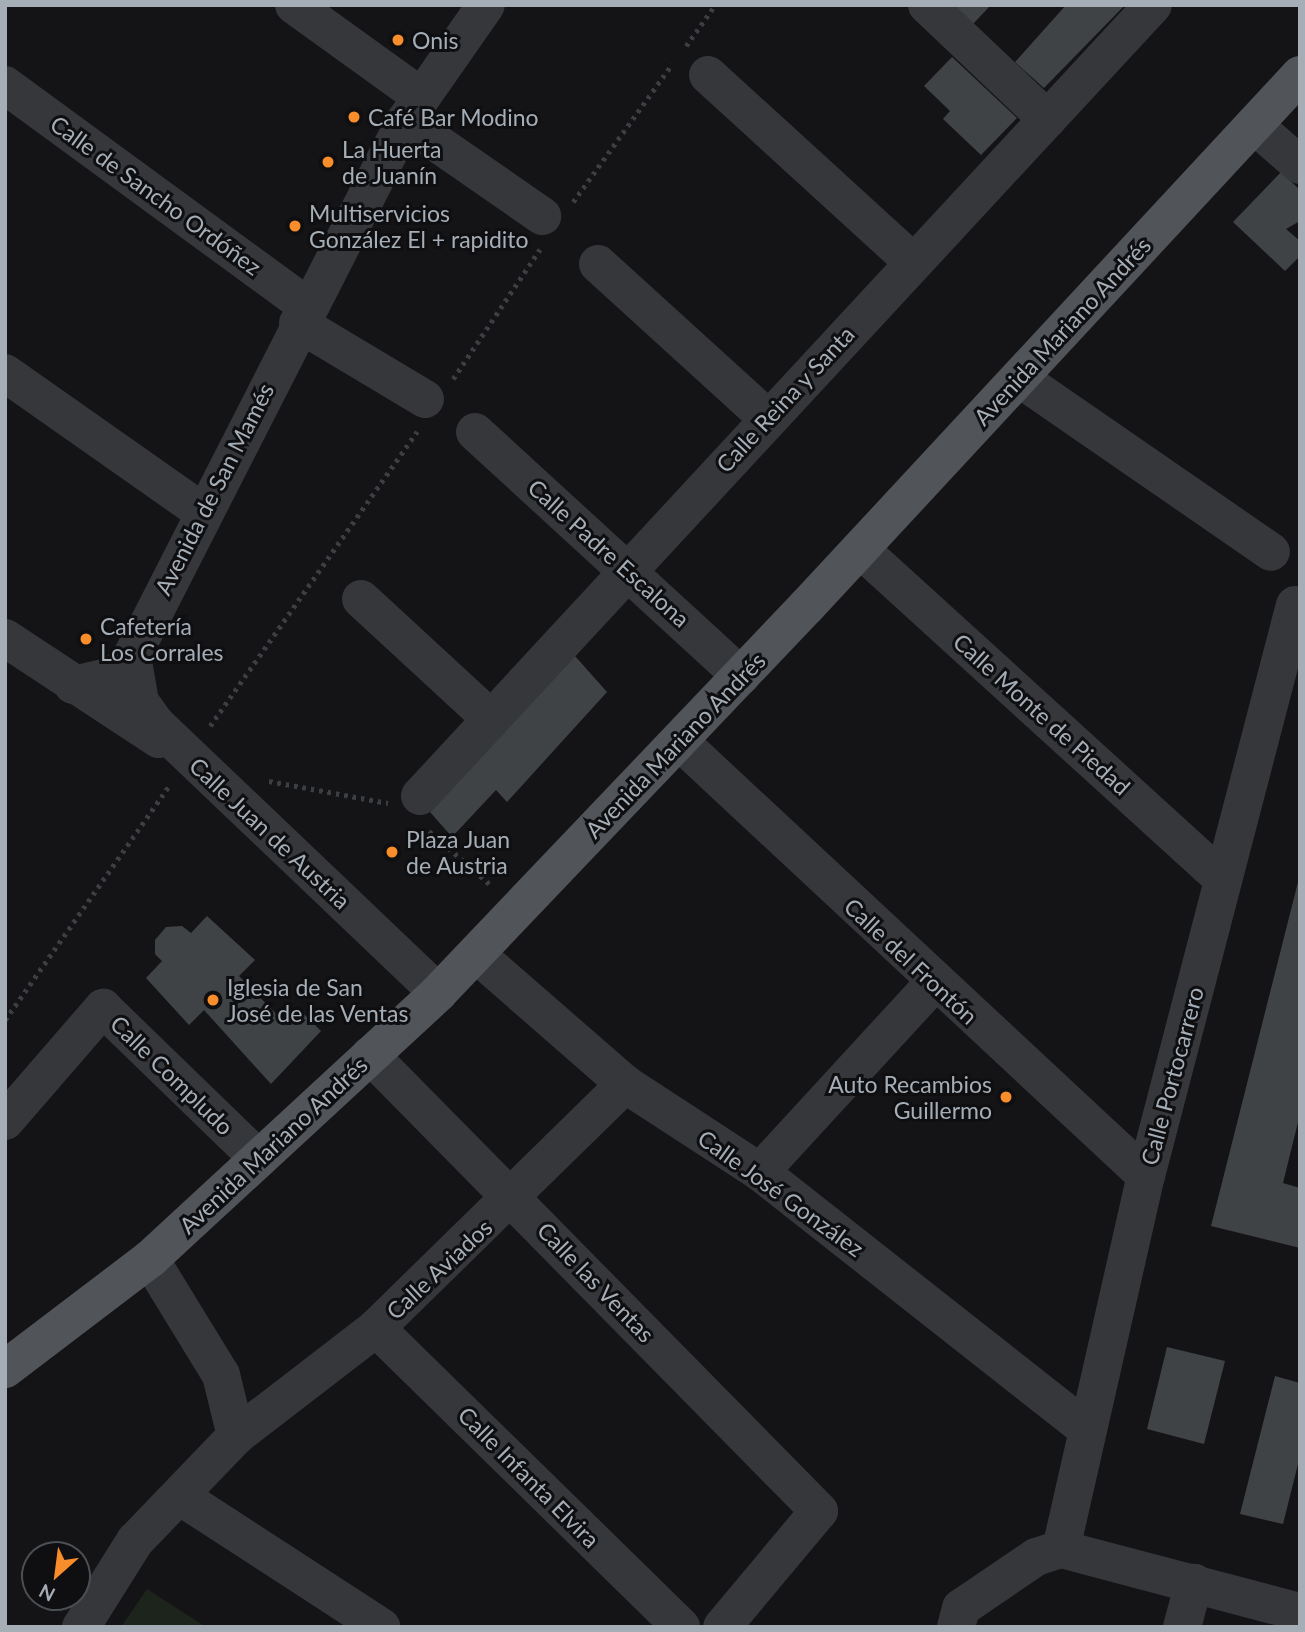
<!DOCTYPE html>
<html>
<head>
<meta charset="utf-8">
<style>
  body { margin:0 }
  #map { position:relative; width:1305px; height:1632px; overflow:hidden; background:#141416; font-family:Lato,sans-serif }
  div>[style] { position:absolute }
  .green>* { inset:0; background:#1c241c }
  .building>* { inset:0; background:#404346 }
  .path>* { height:4.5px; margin-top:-2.25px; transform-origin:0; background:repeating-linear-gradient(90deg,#3b3e42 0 3.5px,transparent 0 8.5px) }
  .minor>* { height:38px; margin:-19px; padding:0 19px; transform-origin:19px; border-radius:19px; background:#35373b }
  .major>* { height:38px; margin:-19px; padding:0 19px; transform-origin:19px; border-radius:19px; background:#51555a }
  .dots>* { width:19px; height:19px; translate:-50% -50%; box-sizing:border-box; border:4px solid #0f0f11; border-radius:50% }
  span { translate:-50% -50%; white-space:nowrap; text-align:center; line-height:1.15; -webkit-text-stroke:6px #0f0f11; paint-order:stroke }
  .poi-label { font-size:23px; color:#a5aeb7 }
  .left { translate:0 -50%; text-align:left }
  .right { translate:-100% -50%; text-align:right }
  .street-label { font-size:23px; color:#a5aeb7 }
  .frame { position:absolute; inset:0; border:7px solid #a5aeb7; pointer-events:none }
  .north { position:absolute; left:21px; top:1541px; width:70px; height:70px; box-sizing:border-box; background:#0f0f11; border:2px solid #4b4f53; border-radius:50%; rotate:208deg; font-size:19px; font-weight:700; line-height:28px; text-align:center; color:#a5aeb7 }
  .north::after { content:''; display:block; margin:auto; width:24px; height:32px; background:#f88e2b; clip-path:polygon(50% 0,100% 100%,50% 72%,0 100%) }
</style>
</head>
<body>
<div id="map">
  <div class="green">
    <div style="clip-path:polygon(147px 1589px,206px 1627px,121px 1627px)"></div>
  </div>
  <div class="building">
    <div style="clip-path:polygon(954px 5px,991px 5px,973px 24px)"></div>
    <div style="clip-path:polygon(1066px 5px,1125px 5px,1044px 88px,1015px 62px)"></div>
    <div style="clip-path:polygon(952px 57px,1017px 118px,981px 155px,943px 119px,950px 111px,924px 86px)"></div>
    <div style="clip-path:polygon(1281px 172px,1300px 190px,1300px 221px,1286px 229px,1300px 241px,1300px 256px,1285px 271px,1233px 222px)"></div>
    <div style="clip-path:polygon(575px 656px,607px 692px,507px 802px,496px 790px,452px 837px,430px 812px)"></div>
    <div style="clip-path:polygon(1300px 874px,1300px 1114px,1283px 1183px,1300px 1188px,1300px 1248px,1211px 1226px)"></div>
    <div style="clip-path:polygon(207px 916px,255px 960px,239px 976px,286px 1024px,300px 1010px,321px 1031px,271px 1084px,204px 1010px,189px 1025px,146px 978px,162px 961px,155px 954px,155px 940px,166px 927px,182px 926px,191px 933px)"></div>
    <div style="clip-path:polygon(1167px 1347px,1225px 1361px,1204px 1444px,1147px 1429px)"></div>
    <div style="clip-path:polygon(1275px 1376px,1300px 1383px,1300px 1456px,1283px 1524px,1240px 1514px)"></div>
  </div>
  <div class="path">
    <div style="left:686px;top:46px;width:50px;rotate:-54.7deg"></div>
    <div style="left:573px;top:202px;width:170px;rotate:-54.3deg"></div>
    <div style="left:453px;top:379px;width:156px;rotate:-56.2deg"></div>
    <div style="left:210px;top:726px;width:360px;rotate:-54.9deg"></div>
    <div style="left:269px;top:781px;width:121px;rotate:10.5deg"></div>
    <div style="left:429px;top:831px;width:82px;rotate:41.1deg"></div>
    <div style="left:5px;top:1020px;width:286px;rotate:-55deg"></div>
  </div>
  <div class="minor">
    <div style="left:294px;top:5px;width:154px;rotate:35.8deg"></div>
    <div style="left:927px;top:5px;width:166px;rotate:43.5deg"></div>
    <div style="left:708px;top:75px;width:277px;rotate:42.4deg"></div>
    <div style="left:5px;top:85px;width:374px;rotate:36.2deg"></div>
    <div style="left:405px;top:121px;width:167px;rotate:34.7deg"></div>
    <div style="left:1254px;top:125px;width:61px;rotate:41deg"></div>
    <div style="left:598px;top:264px;width:229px;rotate:42.3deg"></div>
    <div style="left:298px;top:323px;width:148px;rotate:30.9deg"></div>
    <div style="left:5px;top:373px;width:240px;rotate:35.1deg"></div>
    <div style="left:1019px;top:378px;width:306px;rotate:34.6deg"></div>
    <div style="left:475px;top:432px;width:361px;rotate:42.5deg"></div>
    <div style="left:860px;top:549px;width:491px;rotate:42.3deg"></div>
    <div style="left:361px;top:599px;width:177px;rotate:42.7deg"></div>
    <div style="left:5px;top:638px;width:184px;rotate:33.3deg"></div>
    <div style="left:132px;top:656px;width:47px;rotate:80.1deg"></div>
    <div style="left:140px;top:702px;width:27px;rotate:54deg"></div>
    <div style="left:156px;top:724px;width:390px;rotate:43.6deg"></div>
    <div style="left:73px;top:685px;width:45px;rotate:-12.8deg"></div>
    <div style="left:117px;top:675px;width:24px;rotate:-52deg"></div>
    <div style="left:132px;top:656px;width:601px;rotate:-62.97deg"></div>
    <div style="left:405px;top:121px;width:141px;rotate:-55.1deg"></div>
    <div style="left:679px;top:741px;width:638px;rotate:42.97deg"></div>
    <div style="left:420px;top:796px;width:1078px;rotate:-47.18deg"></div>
    <div style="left:476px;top:954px;width:198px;rotate:41.1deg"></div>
    <div style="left:625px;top:1084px;width:161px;rotate:33.1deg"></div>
    <div style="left:760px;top:1172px;width:417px;rotate:38.2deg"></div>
    <div style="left:370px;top:1055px;width:640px;rotate:45.44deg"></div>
    <div style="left:819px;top:1511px;width:151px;rotate:129.9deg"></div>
    <div style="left:5px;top:1121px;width:150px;rotate:-49.1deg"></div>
    <div style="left:103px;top:1008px;width:217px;rotate:44.1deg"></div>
    <div style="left:760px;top:1172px;width:257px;rotate:-47.4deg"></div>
    <div style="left:376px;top:1328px;width:427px;rotate:44.4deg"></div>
    <div style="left:236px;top:1436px;width:177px;rotate:-37.6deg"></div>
    <div style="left:376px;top:1328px;width:349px;rotate:-44.4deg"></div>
    <div style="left:181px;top:1497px;width:239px;rotate:33deg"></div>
    <div style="left:1061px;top:1549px;width:383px;rotate:-77.2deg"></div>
    <div style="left:1146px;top:1176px;width:590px;rotate:-75.38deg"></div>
    <div style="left:1061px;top:1549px;width:247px;rotate:14.8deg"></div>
    <div style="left:81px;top:1627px;width:102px;rotate:-57.9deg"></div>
    <div style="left:135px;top:1541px;width:146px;rotate:-46.1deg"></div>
    <div style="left:236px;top:1436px;width:63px;rotate:-103.8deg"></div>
    <div style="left:221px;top:1375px;width:136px;rotate:-121.5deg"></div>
    <div style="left:956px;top:1627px;width:20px;rotate:-75deg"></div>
    <div style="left:961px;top:1608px;width:91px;rotate:-34.2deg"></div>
    <div style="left:1036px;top:1557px;width:26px;rotate:-18deg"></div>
    <div style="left:1182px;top:1627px;width:46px;rotate:-74.7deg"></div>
  </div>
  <div class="major">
    <div style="left:5px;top:1369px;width:182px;rotate:-37.2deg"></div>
    <div style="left:150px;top:1259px;width:392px;rotate:-42.7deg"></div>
    <div style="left:438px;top:993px;width:533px;rotate:-46.37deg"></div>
    <div style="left:806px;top:607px;width:726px;rotate:-47.12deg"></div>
  </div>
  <div class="dots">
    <div style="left:398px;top:40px;background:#f88e2b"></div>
    <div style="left:354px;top:117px;background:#f88e2b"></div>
    <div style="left:328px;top:162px;background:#f88e2b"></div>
    <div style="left:295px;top:226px;background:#f88e2b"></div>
    <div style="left:86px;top:639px;background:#f88e2b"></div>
    <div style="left:392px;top:852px;background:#f88e2b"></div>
    <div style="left:213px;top:1000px;background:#f88e2b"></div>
    <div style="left:1006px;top:1097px;background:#f88e2b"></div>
  </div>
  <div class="poi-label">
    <span class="left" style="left:412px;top:40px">Onis</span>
    <span class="left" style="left:368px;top:117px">Café Bar Modino</span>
    <span class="left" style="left:342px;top:162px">La Huerta<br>de Juanín</span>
    <span class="left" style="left:309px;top:226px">Multiservicios<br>González El + rapidito</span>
    <span class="left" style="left:100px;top:639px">Cafetería<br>Los Corrales</span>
    <span class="left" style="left:406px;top:852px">Plaza Juan<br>de Austria</span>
    <span class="left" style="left:227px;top:1000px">Iglesia de San<br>José de las Ventas</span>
    <span class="right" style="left:992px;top:1097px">Auto Recambios<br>Guillermo</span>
  </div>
  <div class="street-label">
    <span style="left:156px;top:195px;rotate:36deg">Calle de Sancho Ordóñez</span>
    <span style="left:1062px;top:331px;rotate:-47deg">Avenida Mariano Andrés</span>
    <span style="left:785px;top:399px;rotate:-47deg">Calle Reina y Santa</span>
    <span style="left:214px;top:489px;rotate:-63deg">Avenida de San Mamés</span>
    <span style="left:609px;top:553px;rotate:42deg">Calle Padre Escalona</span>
    <span style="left:1042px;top:714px;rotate:42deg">Calle Monte de Piedad</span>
    <span style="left:675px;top:745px;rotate:-46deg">Avenida Mariano Andrés</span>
    <span style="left:270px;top:833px;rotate:43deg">Calle Juan de Austria</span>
    <span style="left:911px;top:961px;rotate:43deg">Calle del Frontón</span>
    <span style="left:172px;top:1075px;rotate:44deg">Calle Compludo</span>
    <span style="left:1172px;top:1076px;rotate:-75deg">Calle Portocarrero</span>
    <span style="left:273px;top:1145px;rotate:-43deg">Avenida Mariano Andrés</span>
    <span style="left:781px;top:1193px;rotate:36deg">Calle José González</span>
    <span style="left:439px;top:1269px;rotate:-43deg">Calle Aviados</span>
    <span style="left:596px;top:1282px;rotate:46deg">Calle las Ventas</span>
    <span style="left:529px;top:1477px;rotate:45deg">Calle Infanta Elvira</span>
  </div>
  <div class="frame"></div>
  <div class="north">N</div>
</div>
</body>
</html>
